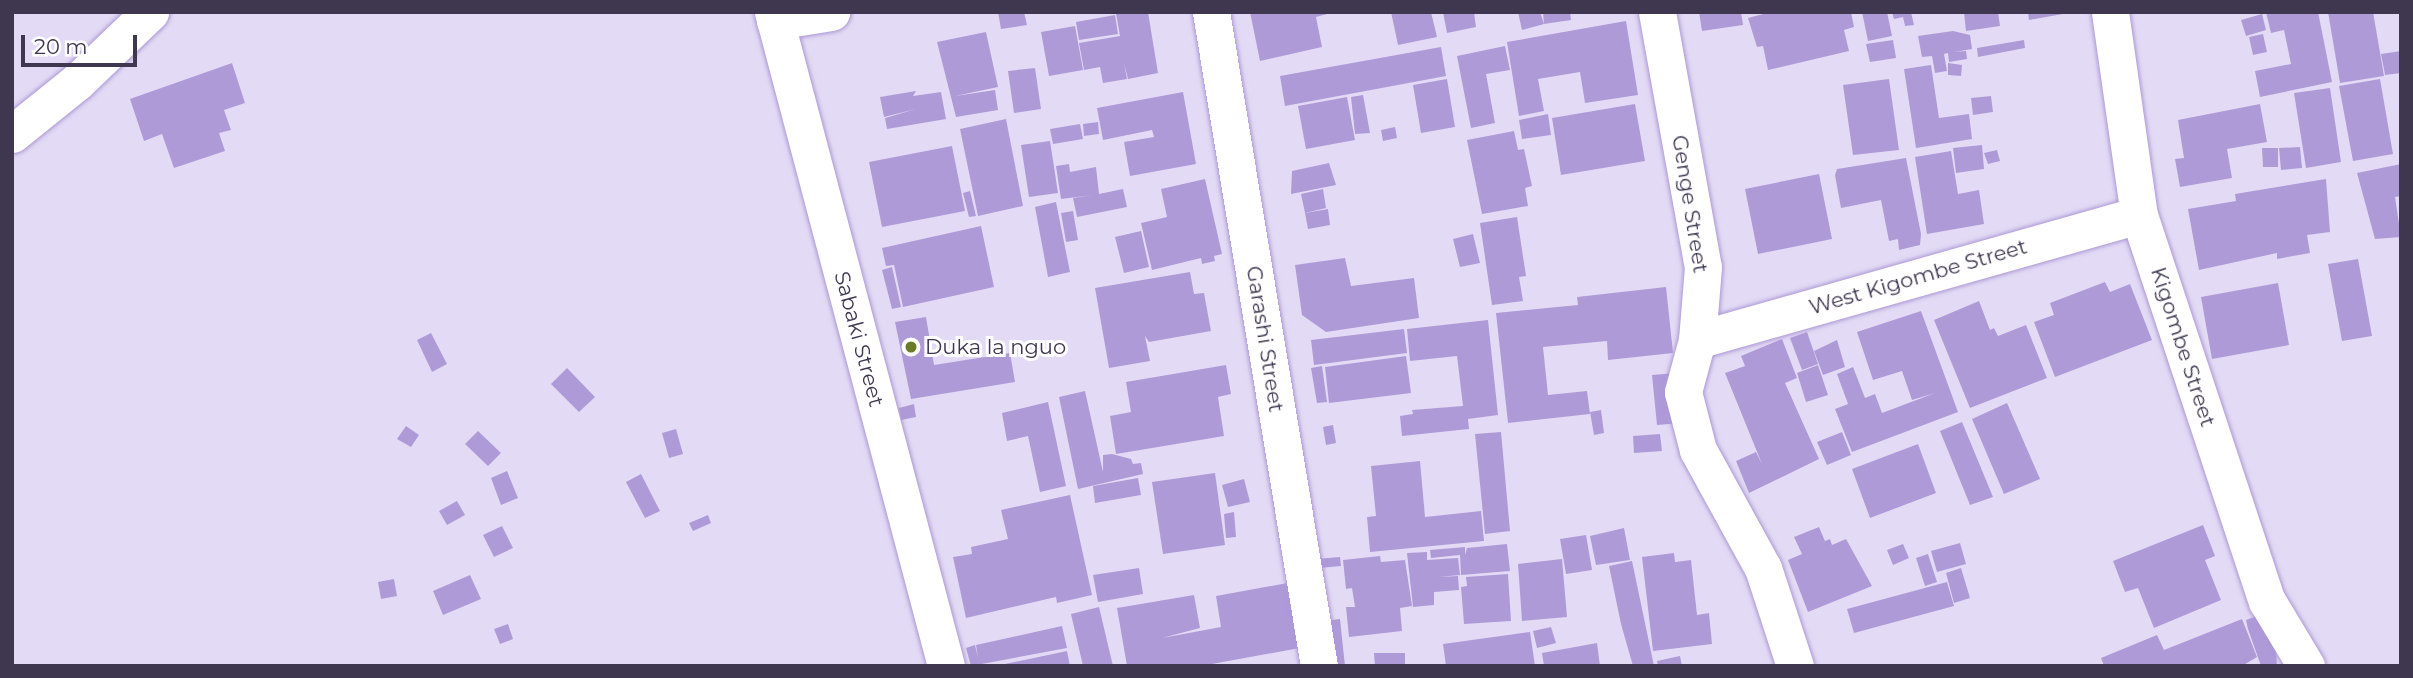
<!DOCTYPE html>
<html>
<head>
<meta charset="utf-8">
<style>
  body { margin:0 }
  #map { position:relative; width:2413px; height:678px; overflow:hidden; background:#e3dbf5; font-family:Montserrat,sans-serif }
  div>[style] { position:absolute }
  .building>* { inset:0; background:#af9ad8 }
  .roads { filter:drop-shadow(0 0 2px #ad97d5) drop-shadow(0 0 2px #ad97d5) }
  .minor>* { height:37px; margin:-18.5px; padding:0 18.5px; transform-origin:18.5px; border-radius:18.5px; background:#fff }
  .dots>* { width:19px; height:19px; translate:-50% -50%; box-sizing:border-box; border:4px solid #fff; border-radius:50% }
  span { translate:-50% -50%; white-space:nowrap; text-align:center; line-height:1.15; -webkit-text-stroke:6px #fff; paint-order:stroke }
  .street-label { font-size:21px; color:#3f3650 }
  .poi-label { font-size:21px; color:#3f3650 }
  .left { translate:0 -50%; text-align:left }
  .frame { position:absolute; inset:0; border:14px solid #3f3650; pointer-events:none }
  .scale { position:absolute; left:21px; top:35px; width:116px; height:32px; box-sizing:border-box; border:4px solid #3f3650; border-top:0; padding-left:9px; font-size:21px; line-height:24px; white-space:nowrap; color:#3f3650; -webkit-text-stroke:5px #fff; paint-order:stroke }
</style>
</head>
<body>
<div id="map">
  <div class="building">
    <div style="clip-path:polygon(998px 12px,1024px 12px,1027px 25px,1001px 29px)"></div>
    <div style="clip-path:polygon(1148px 12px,1158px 73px,1128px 79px,1124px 63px,1127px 79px,1103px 83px,1100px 67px,1084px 70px,1079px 43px,1120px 36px,1116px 13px)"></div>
    <div style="clip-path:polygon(1250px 12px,1331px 12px,1331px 13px,1316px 17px,1322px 47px,1260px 61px)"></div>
    <div style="clip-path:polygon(1391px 12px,1431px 12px,1437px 37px,1398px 45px)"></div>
    <div style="clip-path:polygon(1443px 12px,1474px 12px,1476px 27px,1447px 33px)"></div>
    <div style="clip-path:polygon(1518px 12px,1540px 12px,1544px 24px,1522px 30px)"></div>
    <div style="clip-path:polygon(1543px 12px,1570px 12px,1571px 20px,1544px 24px)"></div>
    <div style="clip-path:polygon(1699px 12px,1741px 12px,1743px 25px,1702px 31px)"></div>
    <div style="clip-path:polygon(1771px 12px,1851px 12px,1854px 27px,1844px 30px,1849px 51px,1768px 70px,1763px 46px,1757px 47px,1748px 18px)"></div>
    <div style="clip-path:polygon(1862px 12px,1887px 12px,1892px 36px,1868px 41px)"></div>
    <div style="clip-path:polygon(1892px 12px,1911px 12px,1914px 25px,1905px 26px,1903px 17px,1894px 19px)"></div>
    <div style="clip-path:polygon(1964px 12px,1998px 12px,2000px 26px,1966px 31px)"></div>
    <div style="clip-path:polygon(2028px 12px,2063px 12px,2063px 14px,2029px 20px)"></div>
    <div style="clip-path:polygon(2266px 12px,2318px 12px,2332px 82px,2260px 97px,2255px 71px,2291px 64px,2284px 30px,2271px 33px)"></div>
    <div style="clip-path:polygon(2328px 12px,2373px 12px,2384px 76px,2340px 83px)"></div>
    <div style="clip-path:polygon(2262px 14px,2266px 30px,2246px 36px,2241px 20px)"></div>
    <div style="clip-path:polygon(1115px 15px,1118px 34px,1079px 40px,1076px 22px)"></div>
    <div style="clip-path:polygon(1626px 21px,1638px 95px,1585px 103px,1580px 72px,1538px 79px,1544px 111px,1519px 116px,1507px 42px)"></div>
    <div style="clip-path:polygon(1075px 26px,1083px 70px,1049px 76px,1041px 32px)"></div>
    <div style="clip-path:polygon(1953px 31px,1970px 35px,1972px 49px,1954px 52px,1966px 51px,1967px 59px,1949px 62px,1948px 53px,1944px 54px,1947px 71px,1935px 73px,1932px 56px,1922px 57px,1918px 36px)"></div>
    <div style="clip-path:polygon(986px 32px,998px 87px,955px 96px,995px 90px,998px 110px,956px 117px,937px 42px)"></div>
    <div style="clip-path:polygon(2263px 34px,2267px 52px,2253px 55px,2249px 37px)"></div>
    <div style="clip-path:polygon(1893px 40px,1896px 58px,1870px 62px,1866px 44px)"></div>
    <div style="clip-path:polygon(2024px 40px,2025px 48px,1978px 57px,1977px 48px)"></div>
    <div style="clip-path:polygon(1505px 46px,1510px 70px,1486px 74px,1495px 123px,1471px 128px,1457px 56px)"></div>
    <div style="clip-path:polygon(1441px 47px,1446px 76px,1285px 106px,1280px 76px)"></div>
    <div style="clip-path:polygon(2401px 51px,2401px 73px,2385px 75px,2381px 54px)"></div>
    <div style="clip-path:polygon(232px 63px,245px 103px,224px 110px,231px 130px,219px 133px,225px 151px,174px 168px,162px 134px,144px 141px,130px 99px)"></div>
    <div style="clip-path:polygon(1948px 63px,1962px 65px,1961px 76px,1948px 75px)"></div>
    <div style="clip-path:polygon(1931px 65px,1939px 118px,1969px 114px,1972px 139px,1916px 148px,1904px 69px)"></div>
    <div style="clip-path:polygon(1035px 68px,1041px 109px,1014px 113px,1008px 71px)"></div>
    <div style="clip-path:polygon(1447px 79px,1455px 127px,1421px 133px,1413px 85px)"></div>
    <div style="clip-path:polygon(1889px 79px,1899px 150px,1853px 155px,1843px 85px)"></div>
    <div style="clip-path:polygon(2380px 79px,2393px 154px,2353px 161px,2339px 86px)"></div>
    <div style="clip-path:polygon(2330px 88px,2341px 162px,2306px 168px,2294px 93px)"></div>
    <div style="clip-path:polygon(916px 91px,913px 96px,941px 92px,946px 119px,887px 129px,885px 118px,916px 109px,884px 117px,880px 97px)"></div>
    <div style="clip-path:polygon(1183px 92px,1196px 164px,1130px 176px,1124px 142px,1154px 137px,1152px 130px,1103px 140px,1097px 108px)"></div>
    <div style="clip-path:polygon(1363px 95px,1370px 133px,1355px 134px,1351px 97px)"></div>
    <div style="clip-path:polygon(1991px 96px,1993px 112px,1973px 115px,1971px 98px)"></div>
    <div style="clip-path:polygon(1347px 97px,1355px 140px,1306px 149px,1298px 106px)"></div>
    <div style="clip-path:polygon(1635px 104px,1645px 161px,1561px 175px,1552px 118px)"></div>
    <div style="clip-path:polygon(2260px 104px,2267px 142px,2227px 149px,2232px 178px,2180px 187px,2175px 159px,2184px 158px,2178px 120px)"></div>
    <div style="clip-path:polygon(1548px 114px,1551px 135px,1522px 139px,1519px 120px)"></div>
    <div style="clip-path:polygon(1006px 119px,1023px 206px,978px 216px,960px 129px)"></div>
    <div style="clip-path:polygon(1098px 122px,1099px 134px,1084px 136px,1083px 124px)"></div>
    <div style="clip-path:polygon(1080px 124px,1083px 139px,1053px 144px,1050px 129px)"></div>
    <div style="clip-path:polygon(1395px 127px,1397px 138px,1383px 141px,1381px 130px)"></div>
    <div style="clip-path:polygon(1514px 131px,1518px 150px,1524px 149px,1532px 186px,1525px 188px,1528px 206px,1482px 214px,1467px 140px)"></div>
    <div style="clip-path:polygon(1050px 141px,1058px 193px,1029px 197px,1021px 145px)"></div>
    <div style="clip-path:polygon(1982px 145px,1984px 169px,1956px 173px,1953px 148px)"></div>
    <div style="clip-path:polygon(952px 146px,965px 211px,882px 227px,869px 162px)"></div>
    <div style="clip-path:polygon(2300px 147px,2302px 168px,2281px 170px,2279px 148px)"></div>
    <div style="clip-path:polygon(2262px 148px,2278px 148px,2278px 167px,2263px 167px)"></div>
    <div style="clip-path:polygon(1997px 150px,2000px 161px,1988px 164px,1984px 153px)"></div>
    <div style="clip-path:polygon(1951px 151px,1958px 194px,1979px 190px,1984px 224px,1927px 234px,1915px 157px)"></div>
    <div style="clip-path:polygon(1906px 158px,1921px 234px,1920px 245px,1899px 250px,1898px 239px,1889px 241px,1881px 200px,1841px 208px,1835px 175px,1837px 169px)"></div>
    <div style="clip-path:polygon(1329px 163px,1336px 185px,1291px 194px,1292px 171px)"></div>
    <div style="clip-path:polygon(1069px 164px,1070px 172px,1096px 167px,1099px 194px,1123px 189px,1127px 207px,1077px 217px,1073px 198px,1093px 195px,1061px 199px,1056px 166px)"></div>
    <div style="clip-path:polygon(2401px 164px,2401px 196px,2395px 197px,2401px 237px,2375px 239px,2357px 173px)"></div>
    <div style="clip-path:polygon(1819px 174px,1832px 239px,1758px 254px,1745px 189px)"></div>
    <div style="clip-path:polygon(1205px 179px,1222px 254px,1214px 256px,1215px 261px,1202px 264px,1201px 258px,1152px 270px,1141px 223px,1167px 217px,1161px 189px)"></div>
    <div style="clip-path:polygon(2326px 179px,2330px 232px,2307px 235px,2310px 253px,2277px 259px,2277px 253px,2199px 270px,2188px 209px,2236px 201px,2235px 194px)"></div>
    <div style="clip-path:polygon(1323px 189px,1326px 208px,1305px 213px,1301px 194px)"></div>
    <div style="clip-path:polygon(970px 191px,976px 216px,969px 217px,963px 193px)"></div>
    <div style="clip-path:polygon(1056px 202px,1070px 272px,1048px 277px,1035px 207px)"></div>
    <div style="clip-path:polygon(1328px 209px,1330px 225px,1308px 229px,1305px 213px)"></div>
    <div style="clip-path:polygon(1073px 211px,1078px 240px,1066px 242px,1061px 213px)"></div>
    <div style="clip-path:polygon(1517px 217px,1526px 276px,1519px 277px,1523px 301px,1492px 305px,1480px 223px)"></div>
    <div style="clip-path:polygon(981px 226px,994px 287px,903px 307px,894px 265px,886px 266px,882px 248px)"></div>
    <div style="clip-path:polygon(1141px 231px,1149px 267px,1124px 273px,1115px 237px)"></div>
    <div style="clip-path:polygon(1473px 234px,1480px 263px,1460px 267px,1453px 239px)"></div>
    <div style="clip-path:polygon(1345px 258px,1351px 286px,1414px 278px,1419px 318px,1326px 332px,1302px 315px,1295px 265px)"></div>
    <div style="clip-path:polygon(2358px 259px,2372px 336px,2342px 341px,2328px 264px)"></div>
    <div style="clip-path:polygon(892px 267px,901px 307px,892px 309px,882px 270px)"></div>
    <div style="clip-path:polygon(1190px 272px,1194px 294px,1204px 293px,1211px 331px,1149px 342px,1145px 336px,1150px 361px,1109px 368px,1095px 288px)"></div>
    <div style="clip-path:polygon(2105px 282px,2110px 292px,2130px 284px,2152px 340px,2055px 377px,2034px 322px,2054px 315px,2050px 303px)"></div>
    <div style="clip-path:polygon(2278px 283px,2289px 345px,2212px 359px,2201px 297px)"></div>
    <div style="clip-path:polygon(1666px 287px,1673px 353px,1608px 360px,1607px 341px,1543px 347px,1548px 395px,1587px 391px,1590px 414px,1508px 423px,1496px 313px,1578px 305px,1577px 297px)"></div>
    <div style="clip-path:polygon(1979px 301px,1990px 330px,1994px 328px,1998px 336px,2026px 325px,2047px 378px,1970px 408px,1934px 320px)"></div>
    <div style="clip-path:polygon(1921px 311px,1958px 412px,1852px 452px,1835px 409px,1848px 404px,1837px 374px,1853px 367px,1865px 398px,1875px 394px,1882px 413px,1935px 393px,1912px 400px,1902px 371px,1873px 380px,1857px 332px)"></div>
    <div style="clip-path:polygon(926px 317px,934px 365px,1010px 353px,1015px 382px,911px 399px,895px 322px)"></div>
    <div style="clip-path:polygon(1488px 320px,1498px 415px,1468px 419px,1469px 429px,1402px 436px,1400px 416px,1413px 414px,1412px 410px,1463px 406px,1457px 356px,1410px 361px,1407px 329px)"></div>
    <div style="clip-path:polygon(1404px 329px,1407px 353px,1314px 365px,1311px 340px)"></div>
    <div style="clip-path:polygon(1807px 332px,1818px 364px,1802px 370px,1790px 338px)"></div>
    <div style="clip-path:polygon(431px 333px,447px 364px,432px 372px,417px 340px)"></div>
    <div style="clip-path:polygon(1782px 339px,1797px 378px,1785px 383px,1819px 459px,1749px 493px,1736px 461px,1756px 452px,1762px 464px,1725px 373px,1745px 366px,1741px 356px)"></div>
    <div style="clip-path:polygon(1837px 340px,1845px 367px,1823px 375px,1814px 351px)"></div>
    <div style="clip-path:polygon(1406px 356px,1411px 393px,1329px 403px,1325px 367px)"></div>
    <div style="clip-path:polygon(1226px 365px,1231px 394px,1218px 397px,1224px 436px,1116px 454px,1110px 416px,1131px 412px,1126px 382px)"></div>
    <div style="clip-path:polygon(1818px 365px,1828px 395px,1806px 402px,1797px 373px)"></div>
    <div style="clip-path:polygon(1322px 366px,1327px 402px,1317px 403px,1311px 368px)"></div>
    <div style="clip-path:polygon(567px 368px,595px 397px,579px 412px,551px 384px)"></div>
    <div style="clip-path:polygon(1676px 373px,1681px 423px,1657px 425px,1652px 375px)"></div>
    <div style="clip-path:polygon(1085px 391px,1103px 472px,1103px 455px,1112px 454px,1131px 459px,1133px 464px,1141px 463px,1143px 474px,1078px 489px,1059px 397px)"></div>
    <div style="clip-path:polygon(1048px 402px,1066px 486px,1040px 492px,1028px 436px,1007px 441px,1002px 413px)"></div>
    <div style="clip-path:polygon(2007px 403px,2040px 479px,2004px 494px,1972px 419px)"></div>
    <div style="clip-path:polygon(914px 404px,916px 417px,901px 420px,899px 408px)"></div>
    <div style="clip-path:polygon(1601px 410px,1604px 433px,1594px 435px,1590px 412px)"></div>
    <div style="clip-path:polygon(1962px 422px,1993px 497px,1970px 505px,1940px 431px)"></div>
    <div style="clip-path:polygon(1333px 425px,1336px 443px,1326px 445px,1323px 427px)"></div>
    <div style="clip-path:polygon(406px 426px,419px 435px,411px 447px,397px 439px)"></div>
    <div style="clip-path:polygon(676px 429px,683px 454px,669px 458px,662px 433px)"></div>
    <div style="clip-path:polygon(478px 431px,501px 453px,488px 466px,465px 444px)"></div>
    <div style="clip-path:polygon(1501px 432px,1510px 531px,1485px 534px,1475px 434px)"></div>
    <div style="clip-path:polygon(1842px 432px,1851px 455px,1827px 465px,1817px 442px)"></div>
    <div style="clip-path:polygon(1660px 434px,1662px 451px,1634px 453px,1633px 436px)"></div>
    <div style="clip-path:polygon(1918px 444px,1936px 493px,1870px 518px,1852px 469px)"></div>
    <div style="clip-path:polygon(1420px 461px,1425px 517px,1481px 511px,1484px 541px,1370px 552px,1367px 517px,1376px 516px,1371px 466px)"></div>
    <div style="clip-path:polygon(507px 471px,518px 498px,501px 505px,491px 478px)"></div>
    <div style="clip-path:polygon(1215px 473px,1225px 545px,1163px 554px,1152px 482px)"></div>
    <div style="clip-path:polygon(641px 474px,660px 511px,645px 518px,626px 482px)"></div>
    <div style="clip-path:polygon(1138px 478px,1141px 495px,1095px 503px,1093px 486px)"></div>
    <div style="clip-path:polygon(1244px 479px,1250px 502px,1228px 507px,1222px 485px)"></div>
    <div style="clip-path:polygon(1070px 495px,1092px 595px,1057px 603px,1056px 597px,966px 618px,953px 557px,972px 554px,971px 547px,1008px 539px,1001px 510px)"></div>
    <div style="clip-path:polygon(457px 501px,465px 515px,447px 525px,439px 511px)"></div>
    <div style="clip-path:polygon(1234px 512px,1236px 537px,1226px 538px,1224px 514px)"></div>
    <div style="clip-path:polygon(708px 515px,711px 523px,693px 531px,689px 523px)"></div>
    <div style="clip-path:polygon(2203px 525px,2215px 556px,2205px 560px,2221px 600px,2154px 628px,2138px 588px,2125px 592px,2113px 561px)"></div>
    <div style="clip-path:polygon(502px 526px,513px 548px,494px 557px,483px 535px)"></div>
    <div style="clip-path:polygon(1819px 527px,1825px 541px,1830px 539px,1832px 545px,1846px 539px,1872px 586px,1808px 612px,1788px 560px,1802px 554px,1794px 537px)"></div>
    <div style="clip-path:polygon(1624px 528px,1630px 560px,1596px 565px,1590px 536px)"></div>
    <div style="clip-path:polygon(1586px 535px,1592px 570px,1566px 574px,1560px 539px)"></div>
    <div style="clip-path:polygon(1960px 543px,1966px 564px,1937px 572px,1931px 551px)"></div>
    <div style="clip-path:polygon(1507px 544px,1510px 571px,1461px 575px,1460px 555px,1431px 558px,1430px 550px,1465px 547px,1465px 555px,1467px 548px)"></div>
    <div style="clip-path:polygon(1903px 544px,1909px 558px,1893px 565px,1887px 550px)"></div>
    <div style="clip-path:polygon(1427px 552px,1427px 560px,1458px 558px,1460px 575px,1438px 577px,1458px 576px,1459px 590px,1434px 592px,1434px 605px,1413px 607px,1407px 553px)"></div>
    <div style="clip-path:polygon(1674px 553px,1675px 562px,1691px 560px,1697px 615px,1709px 613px,1712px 644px,1653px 651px,1642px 557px)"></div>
    <div style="clip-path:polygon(1928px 554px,1937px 582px,1925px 586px,1916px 558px)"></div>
    <div style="clip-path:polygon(1380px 556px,1381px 562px,1405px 560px,1412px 606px,1400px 608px,1402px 631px,1349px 637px,1346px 607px,1355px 607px,1352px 588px,1346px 589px,1343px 560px)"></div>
    <div style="clip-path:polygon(1340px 557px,1341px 566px,1320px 568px,1316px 559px)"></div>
    <div style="clip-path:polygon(1562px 559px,1567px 617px,1522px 621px,1518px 564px)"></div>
    <div style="clip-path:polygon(1632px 561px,1654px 666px,1633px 666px,1621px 624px,1609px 566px)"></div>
    <div style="clip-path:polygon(1139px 568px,1143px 594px,1098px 602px,1093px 575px)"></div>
    <div style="clip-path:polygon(1961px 568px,1970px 598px,1954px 603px,1946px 573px)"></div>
    <div style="clip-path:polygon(1508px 574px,1511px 621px,1464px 624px,1461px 587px,1467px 586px,1466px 577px)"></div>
    <div style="clip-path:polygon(470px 575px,481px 599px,443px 615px,433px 591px)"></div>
    <div style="clip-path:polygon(394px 579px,397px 596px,381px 599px,378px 582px)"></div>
    <div style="clip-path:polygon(1293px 582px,1305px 647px,1201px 666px,1127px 666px,1117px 608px,1194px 595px,1200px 628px,1162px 638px,1221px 627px,1216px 596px)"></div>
    <div style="clip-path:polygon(1947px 582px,1954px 606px,1854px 633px,1847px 609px)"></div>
    <div style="clip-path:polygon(1099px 607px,1113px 666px,1083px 666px,1071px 614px)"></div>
    <div style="clip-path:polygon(2262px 614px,2276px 650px,2277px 666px,2261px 666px,2248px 629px,2246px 620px)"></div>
    <div style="clip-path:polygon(1340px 619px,1345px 666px,1323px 666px,1315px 622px)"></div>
    <div style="clip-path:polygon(2242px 619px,2257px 657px,2242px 666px,2104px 666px,2101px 658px,2157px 635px,2164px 650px)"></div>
    <div style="clip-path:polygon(508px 624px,513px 639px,500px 644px,494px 629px)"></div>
    <div style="clip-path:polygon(1062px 626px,1067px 648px,971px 666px,966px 648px,975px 645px,978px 658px,976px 645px)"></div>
    <div style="clip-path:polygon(1551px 627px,1556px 643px,1537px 648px,1533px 631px)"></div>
    <div style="clip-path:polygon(1530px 632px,1535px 666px,1446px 666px,1443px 644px)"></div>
    <div style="clip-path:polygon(1597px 643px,1600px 666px,1544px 666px,1542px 653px)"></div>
    <div style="clip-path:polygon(1067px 651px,1070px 666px,1000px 666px,1000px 665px)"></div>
    <div style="clip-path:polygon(1374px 653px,1405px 653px,1405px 666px,1375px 666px)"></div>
    <div style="clip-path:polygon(1680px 656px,1682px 666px,1658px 666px,1657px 661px)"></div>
  </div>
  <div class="roads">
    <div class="minor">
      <div style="left:773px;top:12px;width:676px;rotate:75.18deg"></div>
      <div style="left:1211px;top:12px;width:663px;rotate:80.62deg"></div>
      <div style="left:1657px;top:12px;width:259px;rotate:79.8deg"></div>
      <div style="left:1703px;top:267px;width:73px;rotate:94.7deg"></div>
      <div style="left:1697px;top:340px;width:54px;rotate:105.1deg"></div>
      <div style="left:1683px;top:392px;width:60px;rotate:75.5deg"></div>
      <div style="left:1698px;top:450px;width:135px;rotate:61.2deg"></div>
      <div style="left:1763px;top:568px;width:103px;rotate:71.9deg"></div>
      <div style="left:2110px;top:12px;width:205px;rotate:81.9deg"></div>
      <div style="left:2139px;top:215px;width:407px;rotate:71.7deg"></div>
      <div style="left:2267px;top:601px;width:76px;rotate:59deg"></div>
      <div style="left:775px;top:21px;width:57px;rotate:-9.1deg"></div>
      <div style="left:12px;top:134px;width:85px;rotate:-38.8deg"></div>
      <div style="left:78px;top:81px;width:100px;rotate:-43.8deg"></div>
      <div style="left:1697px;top:340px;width:459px;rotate:-15.8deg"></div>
    </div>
  </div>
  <div class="dots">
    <div style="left:911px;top:347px;background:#6a7b29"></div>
  </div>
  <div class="street-label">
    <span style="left:1690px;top:204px;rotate:81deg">Genge Street</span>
    <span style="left:1918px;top:277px;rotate:-16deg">West Kigombe Street</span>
    <span style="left:859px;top:339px;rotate:75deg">Sabaki Street</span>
    <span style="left:1265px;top:339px;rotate:81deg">Garashi Street</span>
    <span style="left:2183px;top:347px;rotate:72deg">Kigombe Street</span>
  </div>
  <div class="poi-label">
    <span class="left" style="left:925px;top:347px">Duka la nguo</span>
  </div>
  <div class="frame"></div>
  <div class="scale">20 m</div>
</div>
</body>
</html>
